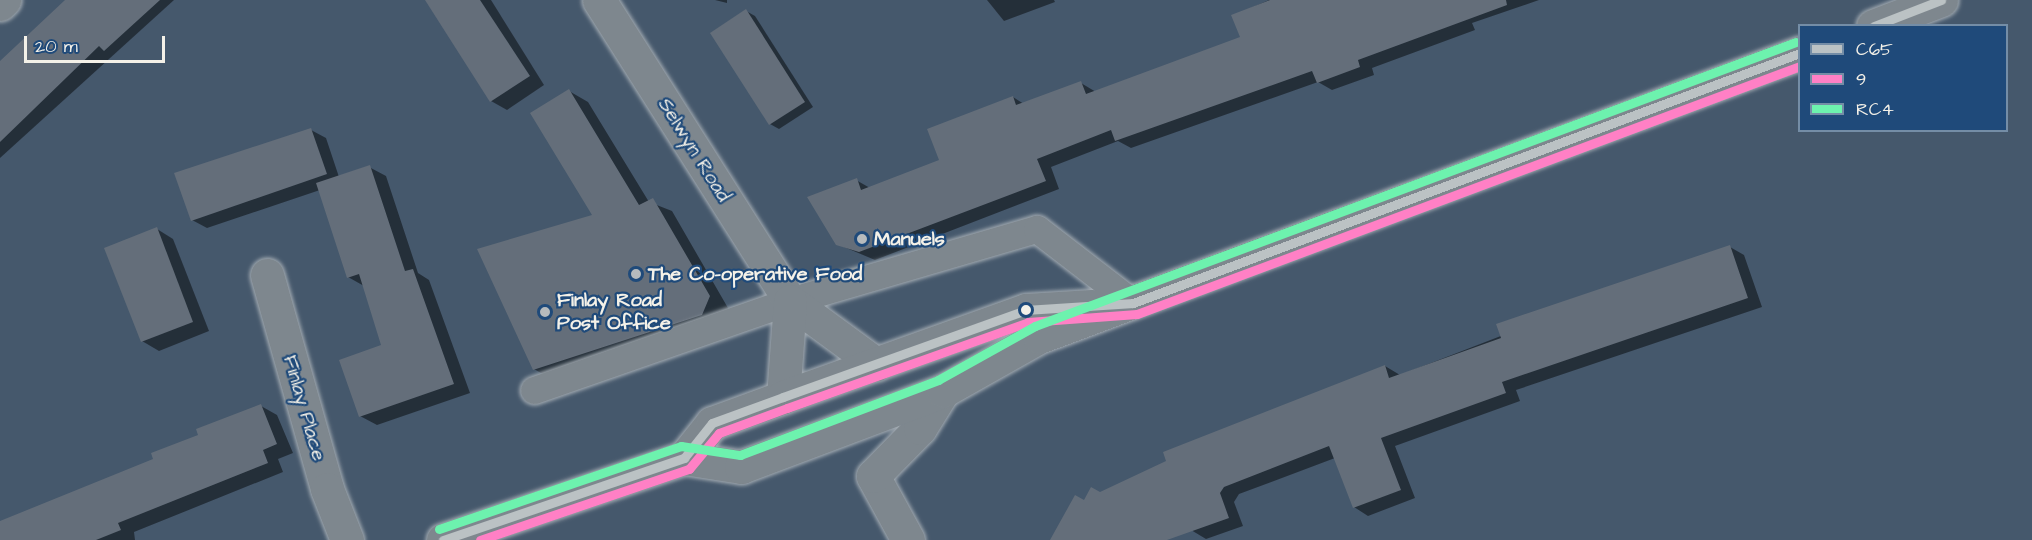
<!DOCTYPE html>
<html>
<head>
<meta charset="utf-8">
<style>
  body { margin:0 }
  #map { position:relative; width:2032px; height:540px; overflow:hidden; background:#45586c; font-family:"Architects Daughter",sans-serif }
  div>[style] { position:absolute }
  .shadow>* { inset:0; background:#0007 }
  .building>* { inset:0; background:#646e7a }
  .roads { filter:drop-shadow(0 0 2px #a3abb2) drop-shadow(0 0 2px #a3abb2) }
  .service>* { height:27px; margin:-13.5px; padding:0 13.5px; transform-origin:13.5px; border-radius:13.5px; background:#7e878e }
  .minor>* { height:33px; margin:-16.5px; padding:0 16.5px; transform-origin:16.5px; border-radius:16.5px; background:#7e878e }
  .trunk>* { height:33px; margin:-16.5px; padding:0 16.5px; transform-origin:16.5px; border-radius:16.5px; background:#7e878e }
  .bus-1>* { height:9px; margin:-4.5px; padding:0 4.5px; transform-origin:4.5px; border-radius:4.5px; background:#bbc2c4 }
  .bus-2>* { height:9px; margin:-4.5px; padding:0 4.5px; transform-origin:4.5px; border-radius:4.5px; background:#ff80c5 }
  .bus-3>* { height:9px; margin:-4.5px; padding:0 4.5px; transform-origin:4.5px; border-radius:4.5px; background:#6df2ae }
  .dots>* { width:16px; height:16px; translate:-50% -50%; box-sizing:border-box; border:3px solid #1f4a7a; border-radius:50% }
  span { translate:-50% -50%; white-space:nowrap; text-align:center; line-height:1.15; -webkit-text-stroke:4.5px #1f4a7a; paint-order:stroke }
  .street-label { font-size:20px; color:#f4f1e8 }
  .poi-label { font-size:20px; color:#f4f1e8; font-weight:700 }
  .left { translate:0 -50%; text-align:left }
  .legend { position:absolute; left:1798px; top:24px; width:210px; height:108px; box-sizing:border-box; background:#1f4a7a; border:2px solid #748da6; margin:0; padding:8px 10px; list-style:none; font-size:18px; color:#f4f1e8 }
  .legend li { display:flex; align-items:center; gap:12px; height:30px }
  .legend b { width:30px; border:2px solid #748da6 }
  .scale { position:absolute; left:24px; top:36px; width:141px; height:27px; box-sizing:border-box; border:3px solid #f4f1e8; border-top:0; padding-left:8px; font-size:18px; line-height:21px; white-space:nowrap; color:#f4f1e8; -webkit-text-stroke:4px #1f4a7a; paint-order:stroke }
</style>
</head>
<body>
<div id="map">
  <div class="shadow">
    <div style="clip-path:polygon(73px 0,174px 0,0 158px,0 67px)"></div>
    <div style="clip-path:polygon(428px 0,491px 0,544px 85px,507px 110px,491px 101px)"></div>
    <div style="clip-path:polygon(715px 0,727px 0,727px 3px)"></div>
    <div style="clip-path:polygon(987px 0,1054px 0,1055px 2px,1004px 21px)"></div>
    <div style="clip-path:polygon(1269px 0,1539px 0,1472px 23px,1475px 30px,1372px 68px,1374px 75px,1332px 90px,1318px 82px,1131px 148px,1118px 141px,1051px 167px,1059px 189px,875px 260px,837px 244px,856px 180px,870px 188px,941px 161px,1013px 97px,1024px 104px,1081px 83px,1096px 92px,1242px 38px,1233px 16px)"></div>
    <div style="clip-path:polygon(746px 11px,755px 16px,813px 107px,779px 129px,770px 124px)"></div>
    <div style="clip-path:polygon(569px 91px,588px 102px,649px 202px,672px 211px,728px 308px,720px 325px,553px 380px,534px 369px,595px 216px)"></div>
    <div style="clip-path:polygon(311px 130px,326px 138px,339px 177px,369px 167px,386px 176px,418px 273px,429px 280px,470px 393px,377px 425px,360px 416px,383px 346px,364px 286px,348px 277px,320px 190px,207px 228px,192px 220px)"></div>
    <div style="clip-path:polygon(157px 229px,173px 239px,209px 331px,159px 351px,142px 341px)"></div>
    <div style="clip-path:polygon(1730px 247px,1744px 255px,1762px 307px,1516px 390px,1520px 401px,1395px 446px,1415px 498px,1368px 516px,1354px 507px,1335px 458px,1239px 494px,1234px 502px,1243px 526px,1206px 539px,1191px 530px,1137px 540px,1052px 540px,1085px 502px,1100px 493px,1385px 366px,1400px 375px)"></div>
    <div style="clip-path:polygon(261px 406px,277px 415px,293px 453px,278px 459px,283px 472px,134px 532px,135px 540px,0 540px,0 523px,155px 460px)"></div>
  </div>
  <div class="building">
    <div style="clip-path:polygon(65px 0,160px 0,104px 51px,99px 46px,0 142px,0 61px)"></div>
    <div style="clip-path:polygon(425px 0,480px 0,530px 76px,490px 102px)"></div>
    <div style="clip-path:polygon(1270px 0,1506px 0,1507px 5px,1358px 60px,1360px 67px,1317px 83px,1312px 71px,1115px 141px,1111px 130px,1037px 159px,1046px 181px,859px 252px,836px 245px,807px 197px,857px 178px,861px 190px,939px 160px,927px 129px,1013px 96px,1016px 105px,1081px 81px,1086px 94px,1240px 37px,1231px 15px)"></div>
    <div style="clip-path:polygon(746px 9px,805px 102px,769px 125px,710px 33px)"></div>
    <div style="clip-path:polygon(569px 89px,639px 205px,653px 198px,710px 296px,702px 315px,533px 370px,477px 249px,592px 215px,530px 113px)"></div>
    <div style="clip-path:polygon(311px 128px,327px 174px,191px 221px,174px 173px)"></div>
    <div style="clip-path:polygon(370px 165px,405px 271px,413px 269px,454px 384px,359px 417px,339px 360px,381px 345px,359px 274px,347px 278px,316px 183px)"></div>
    <div style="clip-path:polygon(157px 227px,193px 322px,141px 342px,104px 248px)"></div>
    <div style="clip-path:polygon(1730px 245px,1748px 298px,1502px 382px,1506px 393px,1381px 438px,1401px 490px,1353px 508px,1329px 446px,1224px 487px,1220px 493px,1229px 518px,1167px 540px,1050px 540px,1075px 495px,1084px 500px,1091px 487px,1100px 492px,1166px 461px,1163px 452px,1385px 365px,1389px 378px,1501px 338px,1496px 324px)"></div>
    <div style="clip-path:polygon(261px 404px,277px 444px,263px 450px,268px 463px,118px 523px,121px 530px,96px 540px,0 540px,0 521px,153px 459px,151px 453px,198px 435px,196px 429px)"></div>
  </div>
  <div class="roads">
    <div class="service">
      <div style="left:534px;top:390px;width:271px;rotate:-19.2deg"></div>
      <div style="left:790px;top:301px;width:257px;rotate:-16.3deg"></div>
      <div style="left:1037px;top:229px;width:121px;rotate:37.6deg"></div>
    </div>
    <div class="minor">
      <div style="left:599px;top:0;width:356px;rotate:57.6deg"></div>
      <div style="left:790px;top:301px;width:107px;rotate:36.2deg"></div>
      <div style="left:0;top:4px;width:6px;rotate:-45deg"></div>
      <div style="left:267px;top:275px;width:222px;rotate:74.3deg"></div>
      <div style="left:327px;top:489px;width:55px;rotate:68.6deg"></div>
      <div style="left:783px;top:397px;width:96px;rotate:-85.8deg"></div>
      <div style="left:908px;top:540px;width:73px;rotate:-118.7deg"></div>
      <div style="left:873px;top:476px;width:67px;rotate:-45.6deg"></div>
      <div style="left:920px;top:428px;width:44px;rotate:-58.1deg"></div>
    </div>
    <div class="trunk">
      <div style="left:1873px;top:26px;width:73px;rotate:-20.9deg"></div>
      <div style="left:684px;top:458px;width:58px;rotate:9deg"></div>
      <div style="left:741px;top:467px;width:216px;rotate:-20.6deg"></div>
      <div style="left:943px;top:391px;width:110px;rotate:-29.4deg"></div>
      <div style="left:1039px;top:337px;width:812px;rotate:-20.47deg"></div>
      <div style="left:443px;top:540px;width:255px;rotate:-18.8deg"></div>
      <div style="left:684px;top:458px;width:45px;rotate:-51.3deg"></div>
      <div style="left:712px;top:423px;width:76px;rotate:-20.1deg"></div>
      <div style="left:783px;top:397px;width:258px;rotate:-19.7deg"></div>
      <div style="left:1026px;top:310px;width:66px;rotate:-3.5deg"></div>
    </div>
  </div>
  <div class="bus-1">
    <div style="left:1874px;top:26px;width:72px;rotate:-21.2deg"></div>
    <div style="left:443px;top:540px;width:255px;rotate:-18.8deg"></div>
    <div style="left:684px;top:458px;width:45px;rotate:-51.3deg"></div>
    <div style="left:712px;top:423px;width:76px;rotate:-20.1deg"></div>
    <div style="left:783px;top:397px;width:258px;rotate:-19.7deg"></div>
    <div style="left:1026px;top:310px;width:107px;rotate:-3.7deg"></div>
    <div style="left:1133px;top:303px;width:712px;rotate:-20.55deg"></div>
  </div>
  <div class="bus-2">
    <div style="left:480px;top:540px;width:221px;rotate:-18.8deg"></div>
    <div style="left:689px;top:469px;width:47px;rotate:-50.2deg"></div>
    <div style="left:719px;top:433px;width:72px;rotate:-20.2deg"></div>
    <div style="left:787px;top:408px;width:256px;rotate:-19.6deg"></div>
    <div style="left:1028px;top:322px;width:109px;rotate:-4.2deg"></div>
    <div style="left:1137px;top:314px;width:708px;rotate:-20.51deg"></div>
  </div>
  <div class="bus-3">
    <div style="left:439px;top:529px;width:256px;rotate:-18.9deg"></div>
    <div style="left:681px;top:446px;width:60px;rotate:8.7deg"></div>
    <div style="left:740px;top:455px;width:212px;rotate:-20.7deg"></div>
    <div style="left:938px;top:380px;width:111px;rotate:-29.1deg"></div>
    <div style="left:1035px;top:326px;width:812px;rotate:-20.47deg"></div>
  </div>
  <div class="dots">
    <div style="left:862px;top:239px;background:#b7bbbd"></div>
    <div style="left:636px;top:274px;background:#b7bbbd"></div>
    <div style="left:1026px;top:310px;background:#f4f1e8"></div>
    <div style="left:545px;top:312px;background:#b7bbbd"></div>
  </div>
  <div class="street-label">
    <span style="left:694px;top:150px;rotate:58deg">Selwyn Road</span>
    <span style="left:304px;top:408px;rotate:74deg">Finlay Place</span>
  </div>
  <div class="poi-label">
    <span class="left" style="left:874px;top:239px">Manuels</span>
    <span class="left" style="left:648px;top:274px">The Co-operative Food</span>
    <span class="left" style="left:557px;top:312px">Finlay Road<br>Post Office</span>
  </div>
  <ul class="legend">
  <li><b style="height:8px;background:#bbc2c4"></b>C65</li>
  <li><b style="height:8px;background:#ff80c5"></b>9</li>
  <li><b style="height:8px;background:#6df2ae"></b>RC4</li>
  </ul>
  <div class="scale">20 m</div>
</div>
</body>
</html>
